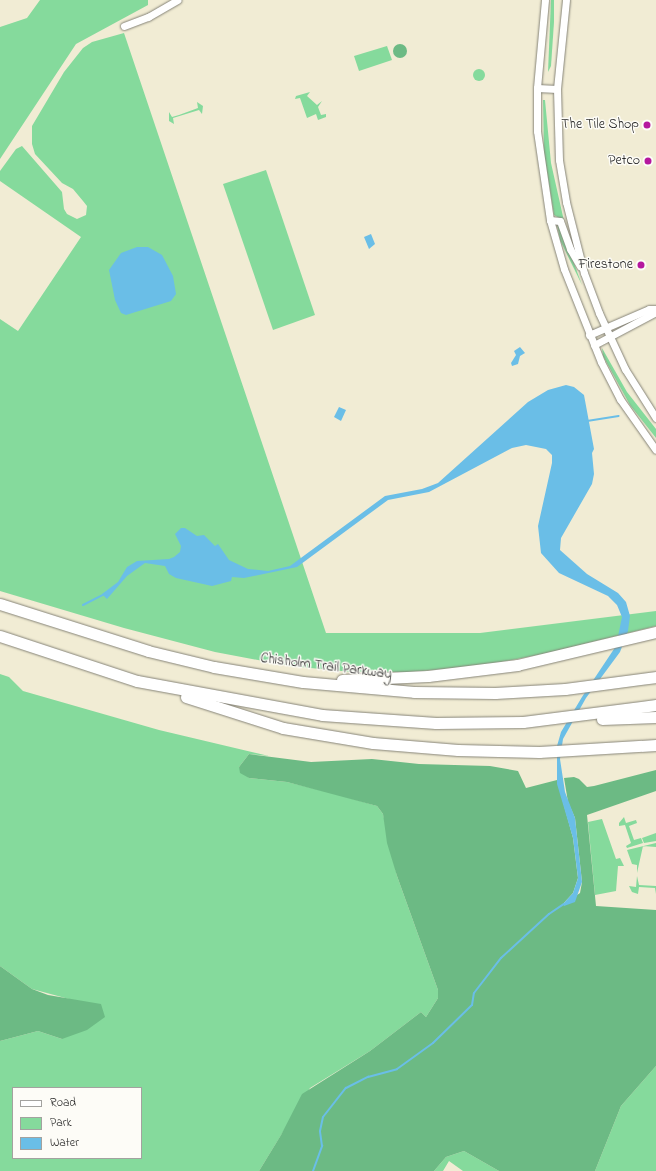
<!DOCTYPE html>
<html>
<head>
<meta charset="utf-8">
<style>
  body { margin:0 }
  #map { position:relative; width:656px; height:1171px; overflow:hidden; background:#f1ecd4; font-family:"Indie Flower",sans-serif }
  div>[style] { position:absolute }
  .green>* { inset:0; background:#85da9c }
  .round { border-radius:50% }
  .forest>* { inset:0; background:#6cba84 }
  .water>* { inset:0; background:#6abee7 }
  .stream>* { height:2px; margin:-1px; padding:0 1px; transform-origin:1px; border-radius:1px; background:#6abee7 }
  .roads { filter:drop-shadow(0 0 1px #868478) drop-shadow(0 0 1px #868478) }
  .minor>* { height:7px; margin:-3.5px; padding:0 3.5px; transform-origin:3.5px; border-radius:3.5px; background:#fff }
  .highway>* { height:11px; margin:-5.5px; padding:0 5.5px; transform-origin:5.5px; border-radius:5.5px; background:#fff }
  .dots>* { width:11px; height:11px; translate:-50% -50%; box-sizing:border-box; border:2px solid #fdfcf7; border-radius:50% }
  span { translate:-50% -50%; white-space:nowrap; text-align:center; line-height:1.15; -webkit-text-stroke:3px #fdfcf7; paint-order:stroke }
  .poi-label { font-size:14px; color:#1c1c1c }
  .right { translate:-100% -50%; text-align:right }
  .street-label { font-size:14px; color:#1c1c1c }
  .legend { position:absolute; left:12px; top:1087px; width:130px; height:72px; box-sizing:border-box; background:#fdfcf7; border:1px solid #a3a29f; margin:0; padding:5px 7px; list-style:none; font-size:12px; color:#1c1c1c }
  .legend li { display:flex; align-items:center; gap:8px; height:20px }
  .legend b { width:20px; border:1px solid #a3a29f }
</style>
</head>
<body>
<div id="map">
  <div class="green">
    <div style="clip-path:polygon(40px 0,148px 0,148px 5px,76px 44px,0 159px,0 27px,27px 18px)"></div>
    <div style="clip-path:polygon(551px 0,554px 0,554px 22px,551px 66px,548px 72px)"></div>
    <div style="clip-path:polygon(124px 33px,326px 633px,480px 633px,656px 611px,656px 626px,548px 653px,486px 665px,412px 672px,352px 672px,290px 666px,215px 652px,124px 628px,0 591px,0 319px,18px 331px,81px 237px,0 181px,0 171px,16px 149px,22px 146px,62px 192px,64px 209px,67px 214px,77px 219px,86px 215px,87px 206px,83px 201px,73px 189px,62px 183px,35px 154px,32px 144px,32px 126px,64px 72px,83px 48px,92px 42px)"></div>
    <div style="clip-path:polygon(387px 46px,392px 60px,359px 71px,354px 56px)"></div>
    <div class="round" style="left:473px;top:69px;width:12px;height:12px"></div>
    <div style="clip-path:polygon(310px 92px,307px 96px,317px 105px,322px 101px,318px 107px,321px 115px,326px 114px,326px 117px,318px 120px,316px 114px,307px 118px,300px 98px,295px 99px,296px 96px)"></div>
    <div style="clip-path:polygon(543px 100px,545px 100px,551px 163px,564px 221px,554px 215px,544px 153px)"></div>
    <div style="clip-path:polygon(197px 102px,203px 106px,202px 114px,199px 110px,173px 118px,174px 124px,169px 121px,169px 112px,172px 117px,179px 115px,198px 108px)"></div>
    <div style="clip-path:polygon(266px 170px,315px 315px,273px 330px,223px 184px)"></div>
    <div style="clip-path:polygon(557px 224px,561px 228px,582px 285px,560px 240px)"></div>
    <div style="clip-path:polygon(602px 348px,627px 392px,656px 429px,656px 438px,630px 405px,603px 356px)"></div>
    <div style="clip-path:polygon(evenodd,0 674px,9px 677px,23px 691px,159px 730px,269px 756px,249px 754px,239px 767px,249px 778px,287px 782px,336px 794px,377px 806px,383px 814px,397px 876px,438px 990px,438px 998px,426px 1017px,421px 1012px,370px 1051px,310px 1088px,259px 1171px,0 1171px,0 1041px,38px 1031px,62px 1039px,69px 999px,32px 989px,0 966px,0 674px,13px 1088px,141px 1088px,141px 1158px,13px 1158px,13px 1088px)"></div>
    <div style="clip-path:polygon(624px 817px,626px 823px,636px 820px,637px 823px,629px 826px,634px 840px,641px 838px,643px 843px,627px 848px,626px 846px,631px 843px,625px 825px,619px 826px,619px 823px)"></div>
    <div style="clip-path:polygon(602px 819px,616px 859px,620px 858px,624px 866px,618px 866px,616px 891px,595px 895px,588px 822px)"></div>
    <div style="clip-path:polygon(656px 833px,656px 841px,644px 843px,642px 838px)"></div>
    <div style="clip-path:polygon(656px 843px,656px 847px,643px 846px,637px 873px,637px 865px,632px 864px,627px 850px)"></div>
    <div style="clip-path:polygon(637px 876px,639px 885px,656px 886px,656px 894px,655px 888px,639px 887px,638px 894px,632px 892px,629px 886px,636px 887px)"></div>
    <div style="clip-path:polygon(656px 1066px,656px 1171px,595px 1171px,621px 1106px)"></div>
    <div style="clip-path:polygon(464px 1151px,499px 1171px,463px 1171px,449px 1161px,443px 1171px,434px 1171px,446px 1157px)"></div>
  </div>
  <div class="forest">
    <div class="round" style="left:393px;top:44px;width:14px;height:14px"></div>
    <div style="clip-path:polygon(249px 754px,311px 762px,372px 759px,419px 764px,490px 766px,518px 771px,526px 788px,557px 780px,573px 838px,578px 878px,573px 893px,562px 905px,580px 893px,582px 882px,575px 818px,568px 802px,564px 778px,574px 777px,579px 779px,587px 787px,594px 786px,656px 770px,656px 791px,587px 815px,596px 906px,656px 910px,656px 1066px,621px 1106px,595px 1171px,499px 1171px,464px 1151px,446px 1157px,434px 1171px,259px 1171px,281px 1135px,302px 1094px,370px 1051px,421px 1012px,426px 1017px,438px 998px,438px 990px,397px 876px,387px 843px,383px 814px,377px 806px,287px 782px,249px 778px,240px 773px,239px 767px)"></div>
    <div style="clip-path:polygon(0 966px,32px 989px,48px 995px,101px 1004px,105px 1017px,87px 1030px,62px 1039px,38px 1031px,0 1041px)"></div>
  </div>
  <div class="water">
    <div style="clip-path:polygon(371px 234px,375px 244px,369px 249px,364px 237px)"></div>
    <div style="clip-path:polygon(137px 247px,148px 247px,162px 255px,173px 276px,176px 294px,171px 301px,126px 315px,121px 313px,115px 300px,109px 270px,121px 253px)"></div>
    <div style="clip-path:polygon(520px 347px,525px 353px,520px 356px,518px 364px,512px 366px,511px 363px,516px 355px,514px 351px)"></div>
    <div style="clip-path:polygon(566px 385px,574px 387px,584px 395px,594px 449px,592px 453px,594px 474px,592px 484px,561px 538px,560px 550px,587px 574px,618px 593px,626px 602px,630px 616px,628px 631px,620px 652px,586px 698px,563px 739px,560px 759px,565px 792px,575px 818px,582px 882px,575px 902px,564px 906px,563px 904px,573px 893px,578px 878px,573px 838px,557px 784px,557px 746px,561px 732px,582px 697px,616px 646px,622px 617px,617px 605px,608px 596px,559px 573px,541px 553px,538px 526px,552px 463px,552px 455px,546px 449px,526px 445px,512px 448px,429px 492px,388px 500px,297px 567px,244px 578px,232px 577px,231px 581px,212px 586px,176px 578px,169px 574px,165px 566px,145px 563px,127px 576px,107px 599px,102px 594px,118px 582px,127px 567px,137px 561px,169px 559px,174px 557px,180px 552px,181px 546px,175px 534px,181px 528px,185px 528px,197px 536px,204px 535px,215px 546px,218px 544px,229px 560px,248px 569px,268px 571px,290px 566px,385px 496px,422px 489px,438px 483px,528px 402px,548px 390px)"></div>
    <div style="clip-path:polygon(339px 407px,346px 410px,341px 421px,334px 417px)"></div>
  </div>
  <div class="stream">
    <div style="left:587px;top:421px;width:32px;rotate:-9deg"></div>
    <div style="left:83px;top:605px;width:25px;rotate:-27deg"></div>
    <div style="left:313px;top:1171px;width:27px;rotate:-70deg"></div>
    <div style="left:322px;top:1146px;width:15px;rotate:-98deg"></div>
    <div style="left:320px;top:1131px;width:14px;rotate:-78deg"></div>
    <div style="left:323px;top:1117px;width:37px;rotate:-52deg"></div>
    <div style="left:346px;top:1088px;width:25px;rotate:-27deg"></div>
    <div style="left:368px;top:1077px;width:30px;rotate:-15deg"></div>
    <div style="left:397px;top:1069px;width:44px;rotate:-35.8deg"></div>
    <div style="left:433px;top:1043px;width:54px;rotate:-44.3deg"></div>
    <div style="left:472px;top:1005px;width:12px;rotate:-81deg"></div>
    <div style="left:474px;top:993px;width:44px;rotate:-52.4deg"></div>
    <div style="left:501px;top:958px;width:65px;rotate:-42.5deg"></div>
    <div style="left:549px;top:914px;width:18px;rotate:-34deg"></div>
  </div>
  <div class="roads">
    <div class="minor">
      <div style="left:545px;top:0;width:88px;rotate:95.2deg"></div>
      <div style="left:537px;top:88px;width:43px;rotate:90deg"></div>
      <div style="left:537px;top:131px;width:90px;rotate:81.7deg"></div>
      <div style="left:550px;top:220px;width:51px;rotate:74.1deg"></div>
      <div style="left:564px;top:269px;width:100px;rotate:68.3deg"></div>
      <div style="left:601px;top:362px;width:42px;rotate:62.8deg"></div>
      <div style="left:620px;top:399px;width:62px;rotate:54.8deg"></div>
      <div style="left:566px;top:0;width:89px;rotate:95.8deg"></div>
      <div style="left:557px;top:89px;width:71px;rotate:88.4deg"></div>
      <div style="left:559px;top:160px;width:43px;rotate:80.5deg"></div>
      <div style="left:566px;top:202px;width:73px;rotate:75.8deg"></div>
      <div style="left:584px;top:273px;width:43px;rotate:69.4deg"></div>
      <div style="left:599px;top:313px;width:62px;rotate:65.1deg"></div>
      <div style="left:625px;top:369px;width:58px;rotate:57.7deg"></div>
      <div style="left:124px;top:26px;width:26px;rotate:-21deg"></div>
      <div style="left:148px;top:17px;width:34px;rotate:-30deg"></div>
      <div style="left:537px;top:88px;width:20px;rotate:3deg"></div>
      <div style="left:550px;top:220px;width:10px;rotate:6deg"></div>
      <div style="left:560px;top:221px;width:30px;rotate:70deg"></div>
      <div style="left:570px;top:249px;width:20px;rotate:60deg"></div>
      <div style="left:589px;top:335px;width:65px;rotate:-23.4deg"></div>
      <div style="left:649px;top:309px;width:7px"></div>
      <div style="left:594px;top:345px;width:70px;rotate:-28deg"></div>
    </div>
    <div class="highway">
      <div style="left:0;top:604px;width:155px;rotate:17.6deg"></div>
      <div style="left:148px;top:651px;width:68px;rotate:13.6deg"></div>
      <div style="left:214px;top:667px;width:90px;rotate:9.6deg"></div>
      <div style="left:303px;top:682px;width:111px;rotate:5.1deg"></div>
      <div style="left:414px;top:692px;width:81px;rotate:0.7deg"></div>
      <div style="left:495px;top:693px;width:70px;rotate:-3.3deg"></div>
      <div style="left:565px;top:689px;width:92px;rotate:-7.5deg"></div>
      <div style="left:0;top:636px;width:144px;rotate:18.2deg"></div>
      <div style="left:137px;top:681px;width:188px;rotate:10.4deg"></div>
      <div style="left:322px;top:715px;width:114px;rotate:4deg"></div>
      <div style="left:436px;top:723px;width:87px;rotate:-0.7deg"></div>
      <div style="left:523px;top:722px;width:134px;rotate:-7.3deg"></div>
      <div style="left:342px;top:680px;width:86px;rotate:-2.7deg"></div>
      <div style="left:428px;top:676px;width:90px;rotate:-7deg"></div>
      <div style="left:517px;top:665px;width:143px;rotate:-13.4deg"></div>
      <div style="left:186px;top:697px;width:102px;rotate:17.7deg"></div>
      <div style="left:283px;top:728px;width:91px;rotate:9.5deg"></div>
      <div style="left:373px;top:743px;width:85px;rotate:4.7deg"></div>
      <div style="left:458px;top:750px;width:81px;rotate:1.4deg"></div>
      <div style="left:539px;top:752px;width:117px;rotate:-3.4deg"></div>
      <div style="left:602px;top:719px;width:54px;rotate:-2.1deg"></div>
    </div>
  </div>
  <div class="dots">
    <div style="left:647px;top:125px;background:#b5179e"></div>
    <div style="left:648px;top:161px;background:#b5179e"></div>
    <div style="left:641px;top:265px;background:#b5179e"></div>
  </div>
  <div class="poi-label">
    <span class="right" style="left:639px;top:125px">The Tile Shop</span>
    <span class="right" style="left:640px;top:161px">Petco</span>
    <span class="right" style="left:633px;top:265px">Firestone</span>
  </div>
  <div class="street-label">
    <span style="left:326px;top:667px;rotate:7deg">Chisholm Trail Parkway</span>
  </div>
  <ul class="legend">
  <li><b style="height:5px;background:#fff"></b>Road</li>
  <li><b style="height:11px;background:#85da9c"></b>Park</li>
  <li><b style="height:11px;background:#6abee7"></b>Water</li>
  </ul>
</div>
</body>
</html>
